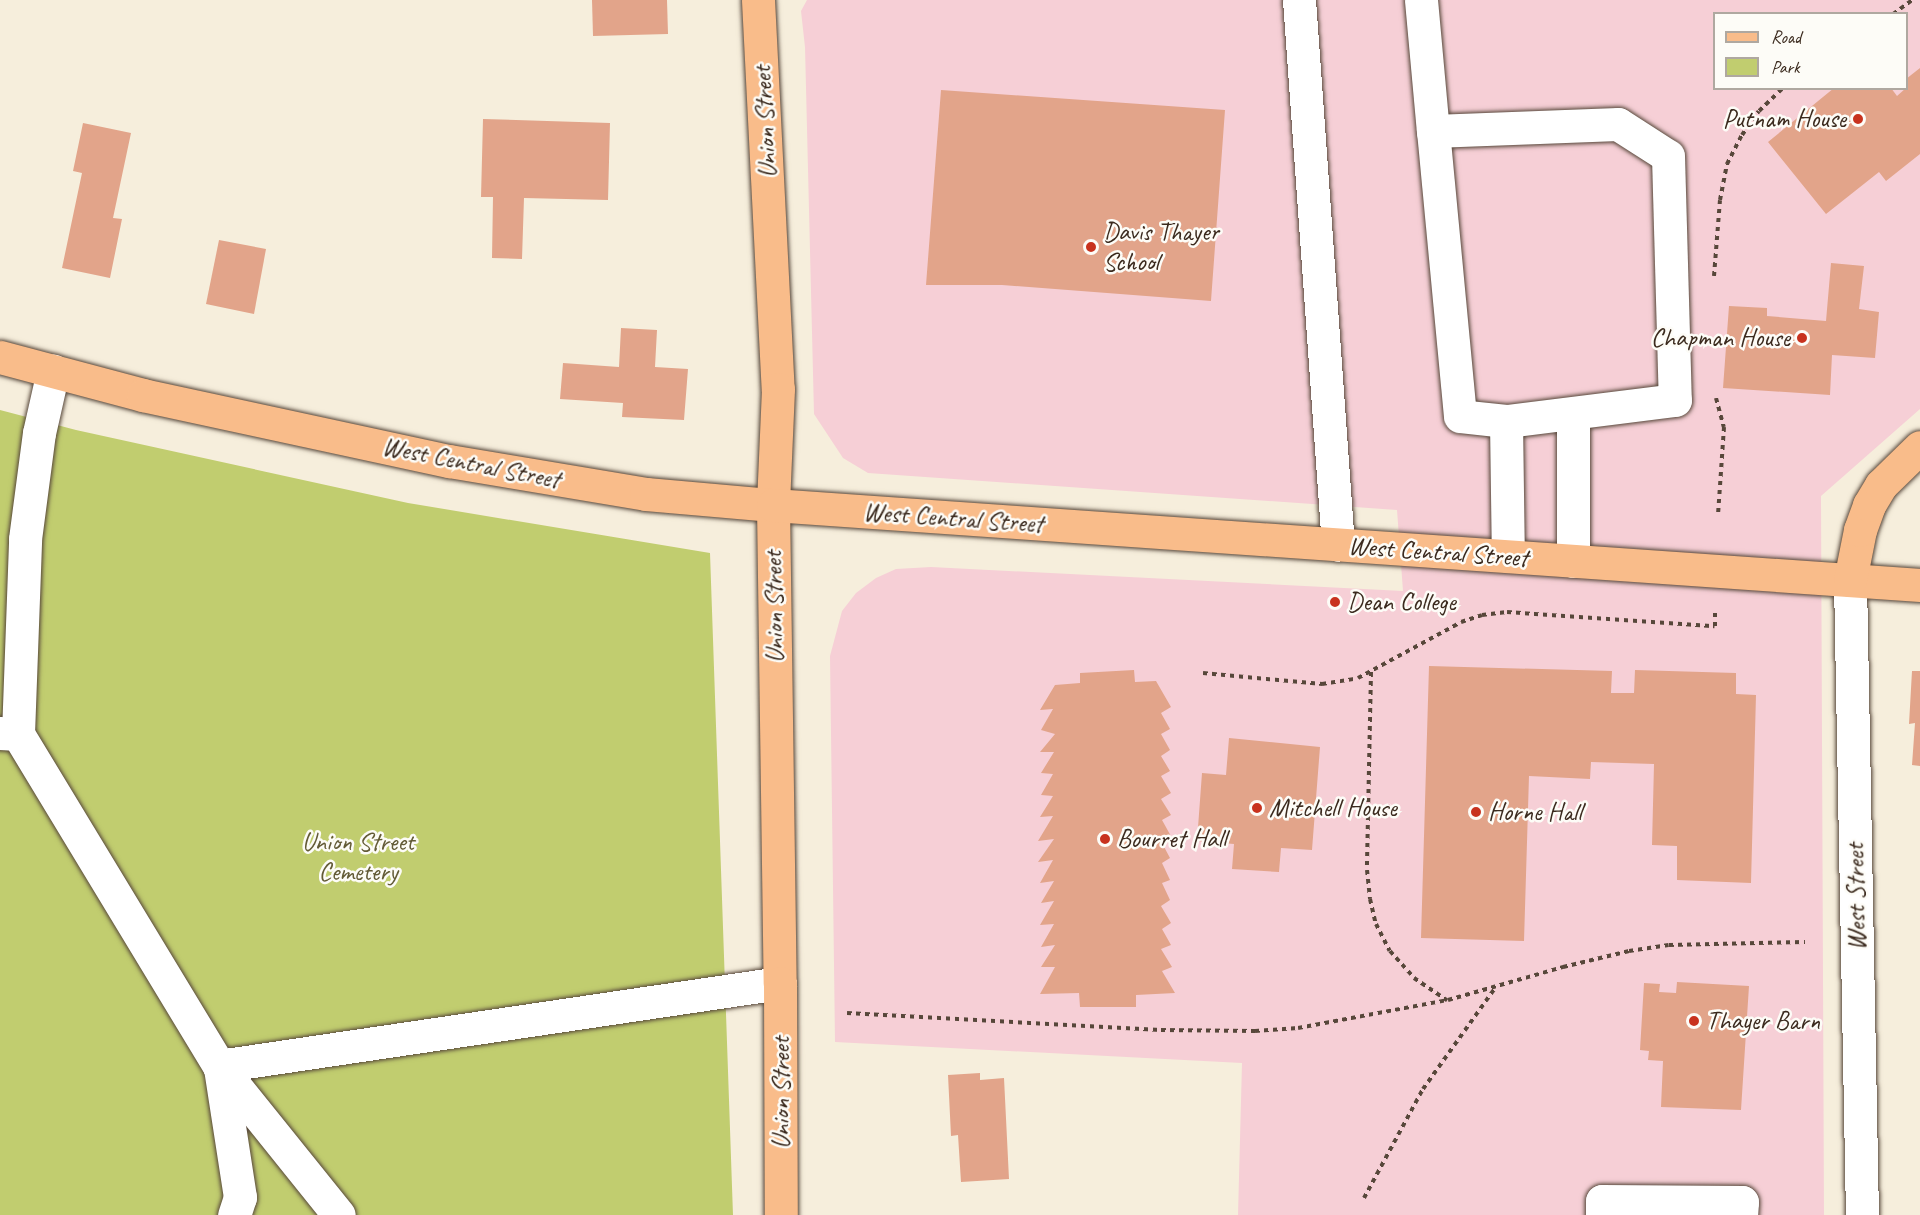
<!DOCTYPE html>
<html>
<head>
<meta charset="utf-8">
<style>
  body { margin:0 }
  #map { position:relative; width:1920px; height:1215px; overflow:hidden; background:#f6eedc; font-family:Caveat,sans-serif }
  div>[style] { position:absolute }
  .built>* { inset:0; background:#f6cfd6 }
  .green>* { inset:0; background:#c1cd6f }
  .building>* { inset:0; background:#e2a48a }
  .path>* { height:4px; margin-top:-2px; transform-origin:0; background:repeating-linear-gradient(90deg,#57473a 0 4.5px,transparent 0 9px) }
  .roads { filter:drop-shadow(0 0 2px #57473a) drop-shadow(0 0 2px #57473a) }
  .minor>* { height:33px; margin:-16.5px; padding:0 16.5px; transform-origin:16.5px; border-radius:16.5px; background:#fff }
  .major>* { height:33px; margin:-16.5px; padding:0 16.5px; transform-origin:16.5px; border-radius:16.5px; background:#f9bc8a }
  .dots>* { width:16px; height:16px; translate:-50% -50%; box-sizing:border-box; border:3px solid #fdfcf7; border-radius:50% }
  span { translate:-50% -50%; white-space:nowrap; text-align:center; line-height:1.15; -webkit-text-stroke:5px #fdfcf7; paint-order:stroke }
  .poi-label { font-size:26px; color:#3b2a1e }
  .right { translate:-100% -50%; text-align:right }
  .left { translate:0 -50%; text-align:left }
  .street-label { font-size:26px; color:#3b2a1e }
  .park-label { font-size:26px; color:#635b36 }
  .legend { position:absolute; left:1713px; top:12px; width:195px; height:78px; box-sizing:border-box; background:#fdfcf7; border:2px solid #afa8a0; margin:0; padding:8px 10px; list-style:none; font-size:18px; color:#3b2a1e }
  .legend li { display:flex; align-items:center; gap:12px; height:30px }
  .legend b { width:30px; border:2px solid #afa8a0 }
</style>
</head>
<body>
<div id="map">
  <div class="built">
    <div style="clip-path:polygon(evenodd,807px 0,1920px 0,1920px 409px,1821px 496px,1824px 1215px,1238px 1215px,1242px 1063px,835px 1042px,830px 656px,842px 611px,856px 593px,876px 578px,896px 569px,931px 567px,1403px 591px,1397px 510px,868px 473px,843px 458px,814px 414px,805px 47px,801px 11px,807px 0,1714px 14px,1906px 14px,1906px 88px,1714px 88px,1714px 14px)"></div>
  </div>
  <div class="green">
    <div style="clip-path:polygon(0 410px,76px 430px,408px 503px,710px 553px,733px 1215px,0 1215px)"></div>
  </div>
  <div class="building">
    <div style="clip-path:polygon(592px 0,667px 0,668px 34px,593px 36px)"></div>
    <div style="clip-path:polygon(1920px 68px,1920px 154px,1886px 181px,1879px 172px,1826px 214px,1768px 142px,1834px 88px,1891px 88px,1897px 96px,1906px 88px,1906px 79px)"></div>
    <div style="clip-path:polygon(941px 90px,1225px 110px,1211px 301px,1002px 285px,926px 285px)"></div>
    <div style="clip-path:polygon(483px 119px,610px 123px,608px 200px,524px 198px,522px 259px,492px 258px,493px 197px,481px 197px)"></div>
    <div style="clip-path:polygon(83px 123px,131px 133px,113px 218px,122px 219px,110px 278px,62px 268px,82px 173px,73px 171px)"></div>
    <div style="clip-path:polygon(219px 240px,266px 249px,254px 314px,206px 304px)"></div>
    <div style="clip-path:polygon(1831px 263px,1864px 266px,1859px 309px,1879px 312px,1875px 358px,1832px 355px,1830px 395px,1723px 388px,1729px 306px,1767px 308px,1767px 316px,1826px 321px)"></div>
    <div style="clip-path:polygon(621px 328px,657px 330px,655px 367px,688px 369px,684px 420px,622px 417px,623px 403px,560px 399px,563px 363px,619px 367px)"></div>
    <div style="clip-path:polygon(1429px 666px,1612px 671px,1611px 693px,1634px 693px,1635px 670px,1736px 673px,1736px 694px,1756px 695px,1751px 883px,1677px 880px,1677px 846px,1652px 845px,1654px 764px,1591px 762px,1590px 779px,1529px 776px,1524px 941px,1421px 938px)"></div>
    <div style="clip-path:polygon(1134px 670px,1135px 682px,1156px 681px,1171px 707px,1161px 713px,1170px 729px,1161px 734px,1170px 750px,1161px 756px,1170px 771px,1161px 776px,1171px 793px,1161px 799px,1171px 815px,1162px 820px,1172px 838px,1162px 843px,1170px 858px,1162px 863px,1170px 880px,1162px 883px,1170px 900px,1161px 906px,1171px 923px,1162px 929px,1171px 945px,1161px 949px,1172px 967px,1162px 971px,1175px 993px,1136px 995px,1136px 1007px,1080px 1007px,1079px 993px,1040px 994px,1055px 967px,1041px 967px,1055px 945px,1041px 947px,1054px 924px,1040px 925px,1054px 901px,1041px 903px,1054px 881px,1040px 883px,1053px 860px,1038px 862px,1054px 839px,1038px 841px,1053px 816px,1040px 817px,1053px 796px,1041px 795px,1053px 774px,1041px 773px,1054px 752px,1040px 752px,1055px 734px,1041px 730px,1053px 709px,1040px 710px,1055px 685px,1080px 683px,1080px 673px)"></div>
    <div style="clip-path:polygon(1912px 671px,1920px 671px,1920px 766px,1912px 765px,1915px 723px,1909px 724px)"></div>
    <div style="clip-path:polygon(1229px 738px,1320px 747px,1312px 850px,1281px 848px,1279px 872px,1232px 869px,1234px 844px,1197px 841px,1202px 773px,1226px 775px)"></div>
    <div style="clip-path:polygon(1677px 982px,1749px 986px,1741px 1110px,1661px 1107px,1663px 1061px,1648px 1060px,1649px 1051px,1640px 1050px,1644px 983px,1660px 984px,1659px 992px,1676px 993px)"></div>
    <div style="clip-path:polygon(980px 1073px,980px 1080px,1004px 1078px,1009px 1179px,961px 1182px,958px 1135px,951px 1136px,948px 1075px)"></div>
  </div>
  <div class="path">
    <div style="left:1893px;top:14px;width:24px;rotate:-36deg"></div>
    <div style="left:1714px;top:276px;width:76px;rotate:-85.5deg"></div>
    <div style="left:1720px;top:200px;width:37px;rotate:-79deg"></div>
    <div style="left:1727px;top:164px;width:33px;rotate:-63deg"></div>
    <div style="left:1742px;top:135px;width:29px;rotate:-55deg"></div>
    <div style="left:1759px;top:111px;width:33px;rotate:-44deg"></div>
    <div style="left:1716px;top:398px;width:30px;rotate:75deg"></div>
    <div style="left:1724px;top:427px;width:89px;rotate:93.9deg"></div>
    <div style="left:1371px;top:672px;width:198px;rotate:91.2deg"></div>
    <div style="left:1367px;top:870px;width:29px;rotate:84deg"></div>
    <div style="left:1370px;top:899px;width:26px;rotate:77deg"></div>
    <div style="left:1376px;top:924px;width:30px;rotate:63deg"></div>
    <div style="left:1390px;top:951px;width:36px;rotate:48deg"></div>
    <div style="left:1414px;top:978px;width:40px;rotate:34deg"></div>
    <div style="left:1203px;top:673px;width:120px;rotate:5.3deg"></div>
    <div style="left:1322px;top:684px;width:36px;rotate:-9deg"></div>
    <div style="left:1358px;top:678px;width:117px;rotate:-28.5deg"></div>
    <div style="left:1461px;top:622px;width:22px;rotate:-18deg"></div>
    <div style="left:1482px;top:615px;width:25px;rotate:-7deg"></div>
    <div style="left:1507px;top:612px;width:208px;rotate:3.9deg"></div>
    <div style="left:1715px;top:626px;width:16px;rotate:-90deg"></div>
    <div style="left:847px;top:1013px;width:314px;rotate:3.1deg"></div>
    <div style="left:1161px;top:1030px;width:94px;rotate:0.6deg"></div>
    <div style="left:1255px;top:1031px;width:43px;rotate:-4deg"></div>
    <div style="left:1298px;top:1028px;width:153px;rotate:-10.6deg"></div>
    <div style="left:1448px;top:1000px;width:120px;rotate:-16deg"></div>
    <div style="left:1563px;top:967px;width:68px;rotate:-13.6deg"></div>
    <div style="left:1629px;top:951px;width:40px;rotate:-8.5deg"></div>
    <div style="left:1669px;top:945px;width:136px;rotate:-1.3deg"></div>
    <div style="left:1364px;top:1198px;width:124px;rotate:-61.6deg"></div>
    <div style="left:1423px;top:1089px;width:124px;rotate:-54.5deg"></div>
  </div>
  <div class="roads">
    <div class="minor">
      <div style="left:1299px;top:0;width:546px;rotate:85.91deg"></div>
      <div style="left:1421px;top:0;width:132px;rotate:84.8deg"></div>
      <div style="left:1433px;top:131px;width:185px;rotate:-2.2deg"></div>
      <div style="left:1618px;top:124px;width:59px;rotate:32.6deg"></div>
      <div style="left:1668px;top:156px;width:244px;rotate:88.4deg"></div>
      <div style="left:1675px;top:400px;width:170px;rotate:172.9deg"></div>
      <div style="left:1506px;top:421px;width:46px;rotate:-173.8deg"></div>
      <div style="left:1460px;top:416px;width:286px;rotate:-95.4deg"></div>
      <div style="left:1573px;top:414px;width:147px;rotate:90deg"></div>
      <div style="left:1506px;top:421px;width:135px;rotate:89.2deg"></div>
      <div style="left:1850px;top:580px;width:635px;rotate:88.92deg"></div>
      <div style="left:0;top:733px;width:18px;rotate:3deg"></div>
      <div style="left:18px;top:734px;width:388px;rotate:58.8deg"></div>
      <div style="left:219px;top:1066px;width:567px;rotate:-8.42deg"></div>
      <div style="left:18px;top:734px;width:195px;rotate:-87.9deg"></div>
      <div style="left:25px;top:539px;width:107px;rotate:-82.5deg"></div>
      <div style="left:39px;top:433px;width:64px;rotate:-77.3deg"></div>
      <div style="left:219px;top:1066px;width:191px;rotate:51.2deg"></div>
      <div style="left:220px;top:1068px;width:131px;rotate:81.2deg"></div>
      <div style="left:240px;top:1197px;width:19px;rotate:108deg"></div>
      <div style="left:1602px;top:1215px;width:14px;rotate:-90deg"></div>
      <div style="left:1602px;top:1201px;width:140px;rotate:0.4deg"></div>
      <div style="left:1742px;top:1202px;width:13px;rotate:94deg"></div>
    </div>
    <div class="major">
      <div style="left:758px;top:0;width:390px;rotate:87.1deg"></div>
      <div style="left:778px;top:389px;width:116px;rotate:92.5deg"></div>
      <div style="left:773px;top:505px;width:478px;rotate:89.2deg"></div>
      <div style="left:780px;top:983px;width:232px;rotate:89.8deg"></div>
      <div style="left:0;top:357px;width:148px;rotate:14.9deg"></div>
      <div style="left:143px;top:395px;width:313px;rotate:12.2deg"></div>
      <div style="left:449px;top:461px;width:200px;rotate:9.5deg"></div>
      <div style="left:646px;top:494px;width:127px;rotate:5deg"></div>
      <div style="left:773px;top:505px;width:1150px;rotate:3.99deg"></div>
      <div style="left:1850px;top:580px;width:51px;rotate:-78.7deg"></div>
      <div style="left:1860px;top:530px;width:27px;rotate:-70deg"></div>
      <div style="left:1869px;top:505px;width:23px;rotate:-59deg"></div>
      <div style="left:1881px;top:485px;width:54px;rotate:-44.3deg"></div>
    </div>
  </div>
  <div class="dots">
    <div style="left:1858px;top:119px;background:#c8321e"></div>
    <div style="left:1091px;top:247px;background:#c8321e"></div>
    <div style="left:1802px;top:338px;background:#c8321e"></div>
    <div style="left:1335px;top:602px;background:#c8321e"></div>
    <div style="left:1257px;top:808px;background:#c8321e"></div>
    <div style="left:1476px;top:812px;background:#c8321e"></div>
    <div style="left:1105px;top:839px;background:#c8321e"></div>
    <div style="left:1694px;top:1021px;background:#c8321e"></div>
  </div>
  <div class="poi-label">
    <span class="right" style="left:1846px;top:119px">Putnam House</span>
    <span class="left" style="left:1103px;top:247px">Davis Thayer<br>School</span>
    <span class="right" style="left:1790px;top:338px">Chapman House</span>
    <span class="left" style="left:1347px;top:602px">Dean College</span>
    <span class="left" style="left:1269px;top:808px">Mitchell House</span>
    <span class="left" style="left:1488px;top:812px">Horne Hall</span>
    <span class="left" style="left:1117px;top:839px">Bourret Hall</span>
    <span class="left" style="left:1706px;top:1021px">Thayer Barn</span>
  </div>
  <div class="street-label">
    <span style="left:765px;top:122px;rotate:-93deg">Union Street</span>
    <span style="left:471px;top:463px;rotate:11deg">West Central Street</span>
    <span style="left:953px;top:518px;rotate:4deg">West Central Street</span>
    <span style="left:1438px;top:552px;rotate:4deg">West Central Street</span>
    <span style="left:774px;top:607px;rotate:-91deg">Union Street</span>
    <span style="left:1856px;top:897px;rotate:-91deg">West Street</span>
    <span style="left:781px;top:1093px;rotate:-90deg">Union Street</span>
  </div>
  <div class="park-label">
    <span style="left:358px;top:857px">Union Street<br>Cemetery</span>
  </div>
  <ul class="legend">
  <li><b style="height:8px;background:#f9bc8a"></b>Road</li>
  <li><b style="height:16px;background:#c1cd6f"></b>Park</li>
  </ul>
</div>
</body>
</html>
